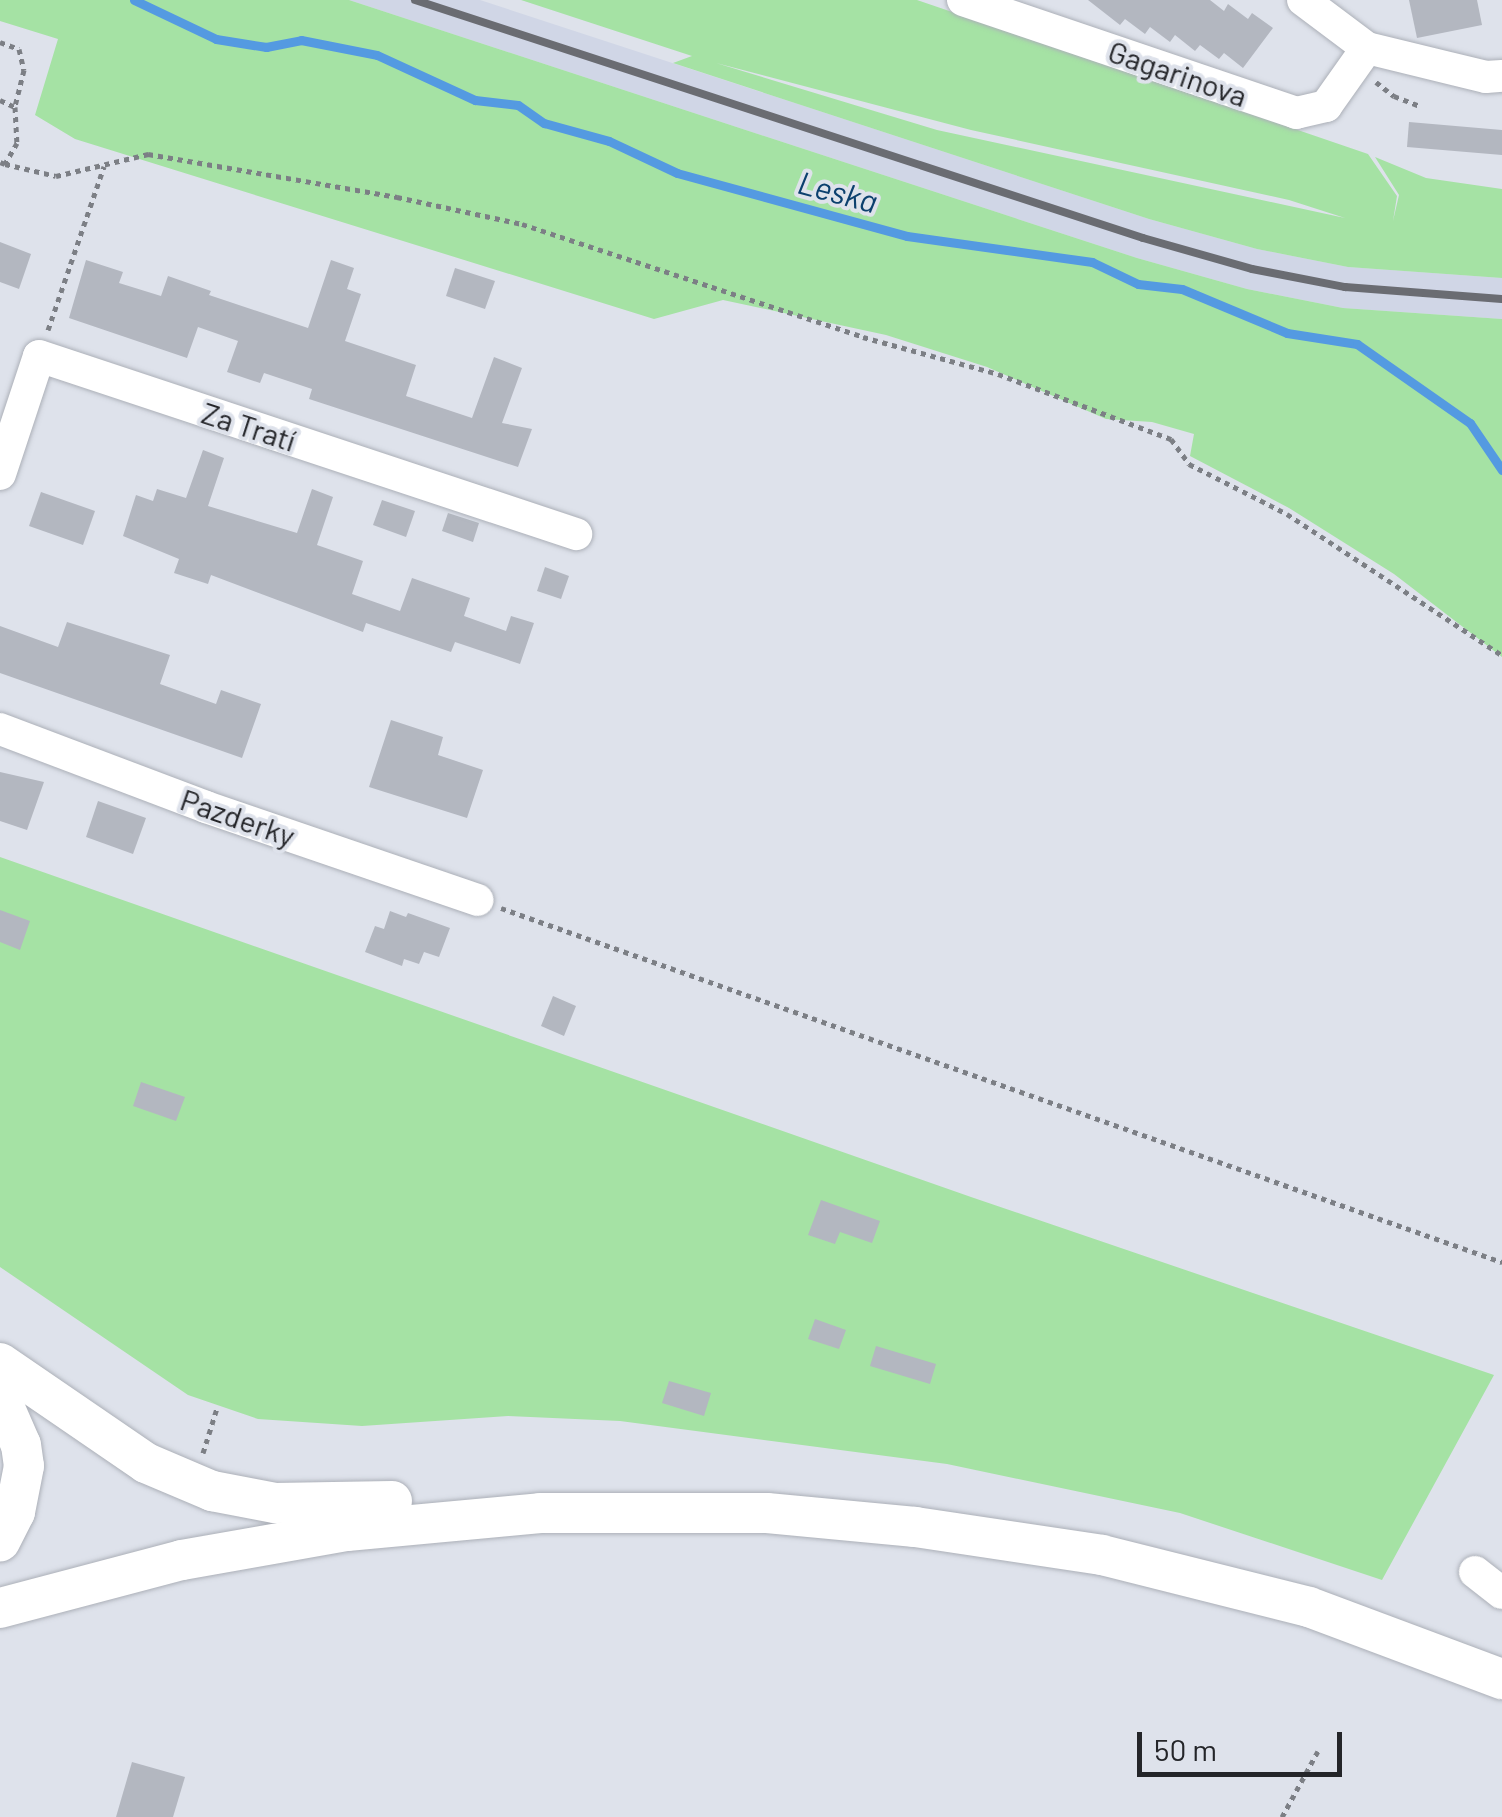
<!DOCTYPE html>
<html>
<head>
<meta charset="utf-8">
<style>
  body { margin:0 }
  #map { position:relative; width:1502px; height:1817px; overflow:hidden; background:#dee2eb; font-family:Barlow,sans-serif }
  div>[style] { position:absolute }
  .built>* { inset:0; background:#d0d6e6 }
  .green>* { inset:0; background:#a5e2a4 }
  .stream>* { height:9px; margin:-4.5px; padding:0 4.5px; transform-origin:4.5px; border-radius:4.5px; background:#549ae1 }
  .building>* { inset:0; background:#b3b7c0 }
  .path>* { height:5px; margin-top:-2.5px; transform-origin:0; background:repeating-linear-gradient(90deg,#7c7f85 0 5px,transparent 0 10px) }
  .roads { filter:drop-shadow(0 0 2px #acb0b8) drop-shadow(0 0 2px #acb0b8) }
  .minor>* { height:32px; margin:-16px; padding:0 16px; transform-origin:16px; border-radius:16px; background:#fff }
  .major>* { height:40px; margin:-20px; padding:0 20px; transform-origin:20px; border-radius:20px; background:#fff }
  .rail>* { height:8px; margin:-4px; padding:0 4px; transform-origin:4px; border-radius:4px; background:#6a6c72 }
  span { translate:-50% -50%; white-space:nowrap; text-align:center; line-height:1.15; -webkit-text-stroke:8px #dee2eb; paint-order:stroke }
  .street-label { font-size:30px; color:#242529 }
  .water-label { font-size:32px; color:#0c406e; font-style:italic }
  .scale { position:absolute; left:1137px; top:1732px; width:205px; height:45px; box-sizing:border-box; border:5px solid #242529; border-top:0; padding-left:12px; font-size:30px; line-height:35px; white-space:nowrap; color:#242529; -webkit-text-stroke:8px #dee2eb; paint-order:stroke }
</style>
</head>
<body>
<div id="map">
  <div class="built">
    <div style="clip-path:polygon(349px 0,480px 0,1149px 219px,1257px 249px,1348px 267px,1502px 278px,1502px 319px,1343px 308px,1247px 289px,1137px 258px)"></div>
  </div>
  <div class="green">
    <div style="clip-path:polygon(0 0,349px 0,1137px 258px,1247px 289px,1343px 308px,1502px 319px,1502px 657px,1394px 574px,1289px 508px,1190px 456px,1194px 434px,1152px 422px,1106px 419px,987px 367px,886px 335px,723px 300px,654px 319px,75px 139px,35px 115px,58px 39px,0 21px)"></div>
    <div style="clip-path:polygon(evenodd,521px 0,917px 0,1368px 154px,1397px 196px,1393px 221px,1399px 195px,1375px 157px,1426px 178px,1502px 189px,1502px 278px,1348px 267px,1257px 249px,1149px 219px,673px 63px,692px 56px,521px 0,716px 63px,971px 130px,1289px 200px,1345px 218px,937px 130px,716px 63px)"></div>
    <div style="clip-path:polygon(0 857px,971px 1197px,1494px 1375px,1382px 1580px,1180px 1513px,947px 1464px,620px 1421px,508px 1416px,362px 1426px,258px 1419px,188px 1395px,0 1267px)"></div>
  </div>
  <div class="stream">
    <div style="left:134px;top:0;width:91px;rotate:25.4deg"></div>
    <div style="left:216px;top:39px;width:51px;rotate:9.1deg"></div>
    <div style="left:266px;top:47px;width:36px;rotate:-11deg"></div>
    <div style="left:301px;top:40px;width:77px;rotate:11.2deg"></div>
    <div style="left:377px;top:55px;width:108px;rotate:24.7deg"></div>
    <div style="left:475px;top:100px;width:43px;rotate:6.6deg"></div>
    <div style="left:518px;top:105px;width:32px;rotate:35deg"></div>
    <div style="left:544px;top:123px;width:67px;rotate:15.5deg"></div>
    <div style="left:609px;top:141px;width:75px;rotate:25.2deg"></div>
    <div style="left:677px;top:173px;width:238px;rotate:15.3deg"></div>
    <div style="left:907px;top:236px;width:187px;rotate:8deg"></div>
    <div style="left:1092px;top:262px;width:51px;rotate:25.6deg"></div>
    <div style="left:1138px;top:284px;width:44px;rotate:6.5deg"></div>
    <div style="left:1182px;top:289px;width:114px;rotate:22.7deg"></div>
    <div style="left:1287px;top:333px;width:71px;rotate:8.9deg"></div>
    <div style="left:1357px;top:344px;width:138px;rotate:35deg"></div>
    <div style="left:1470px;top:423px;width:57px;rotate:55.8deg"></div>
  </div>
  <div class="building">
    <div style="clip-path:polygon(1088px 0,1210px 0,1224px 11px,1228px 4px,1248px 19px,1252px 13px,1273px 28px,1243px 68px,1224px 53px,1219px 59px,1200px 45px,1195px 51px,1175px 35px,1170px 42px,1150px 27px,1145px 34px,1125px 19px,1120px 25px)"></div>
    <div style="clip-path:polygon(1409px 0,1477px 0,1482px 25px,1417px 38px)"></div>
    <div style="clip-path:polygon(1409px 122px,1502px 130px,1502px 155px,1407px 147px)"></div>
    <div style="clip-path:polygon(0 242px,31px 254px,19px 289px,0 282px)"></div>
    <div style="clip-path:polygon(86px 260px,123px 272px,119px 283px,161px 296px,168px 276px,211px 291px,209px 295px,308px 328px,331px 260px,354px 268px,347px 289px,361px 294px,345px 341px,416px 365px,406px 396px,472px 418px,494px 357px,522px 368px,502px 423px,532px 429px,518px 467px,309px 399px,312px 389px,264px 373px,260px 383px,227px 372px,238px 341px,198px 327px,187px 358px,69px 318px)"></div>
    <div style="clip-path:polygon(455px 268px,495px 281px,485px 309px,446px 296px)"></div>
    <div style="clip-path:polygon(203px 450px,224px 458px,208px 506px,297px 533px,312px 489px,333px 497px,317px 545px,363px 561px,352px 594px,400px 611px,412px 578px,470px 598px,464px 616px,506px 631px,511px 616px,534px 623px,520px 664px,455px 642px,451px 652px,366px 623px,363px 632px,211px 575px,208px 584px,174px 573px,179px 559px,123px 536px,136px 495px,153px 501px,157px 489px,186px 498px)"></div>
    <div style="clip-path:polygon(41px 492px,95px 511px,83px 545px,29px 526px)"></div>
    <div style="clip-path:polygon(382px 500px,415px 511px,406px 537px,373px 525px)"></div>
    <div style="clip-path:polygon(448px 513px,479px 523px,473px 542px,442px 531px)"></div>
    <div style="clip-path:polygon(545px 567px,569px 576px,561px 599px,537px 591px)"></div>
    <div style="clip-path:polygon(67px 622px,170px 655px,160px 684px,216px 704px,221px 690px,261px 704px,242px 758px,0 673px,0 626px,58px 647px)"></div>
    <div style="clip-path:polygon(391px 720px,443px 737px,438px 755px,483px 770px,467px 818px,369px 787px)"></div>
    <div style="clip-path:polygon(0 772px,44px 782px,27px 830px,0 821px)"></div>
    <div style="clip-path:polygon(98px 801px,146px 818px,133px 854px,86px 837px)"></div>
    <div style="clip-path:polygon(0 910px,30px 921px,20px 950px,0 942px)"></div>
    <div style="clip-path:polygon(390px 911px,406px 917px,408px 913px,450px 928px,439px 957px,424px 952px,419px 964px,404px 959px,402px 966px,365px 952px,375px 926px,384px 929px)"></div>
    <div style="clip-path:polygon(553px 996px,576px 1006px,564px 1036px,541px 1026px)"></div>
    <div style="clip-path:polygon(141px 1082px,185px 1097px,176px 1121px,133px 1106px)"></div>
    <div style="clip-path:polygon(821px 1200px,880px 1221px,872px 1243px,840px 1232px,835px 1244px,808px 1235px)"></div>
    <div style="clip-path:polygon(815px 1319px,846px 1330px,839px 1349px,808px 1339px)"></div>
    <div style="clip-path:polygon(876px 1346px,936px 1364px,930px 1384px,870px 1366px)"></div>
    <div style="clip-path:polygon(669px 1381px,711px 1393px,704px 1416px,662px 1403px)"></div>
    <div style="clip-path:polygon(132px 1762px,185px 1777px,173px 1817px,116px 1817px)"></div>
  </div>
  <div class="path">
    <div style="left:0;top:42px;width:20px;rotate:20deg"></div>
    <div style="left:19px;top:49px;width:22px;rotate:77deg"></div>
    <div style="left:24px;top:70px;width:38px;rotate:104deg"></div>
    <div style="left:1376px;top:82px;width:23px;rotate:38deg"></div>
    <div style="left:1394px;top:96px;width:26px;rotate:21deg"></div>
    <div style="left:0;top:100px;width:17px;rotate:25deg"></div>
    <div style="left:15px;top:107px;width:36px;rotate:87deg"></div>
    <div style="left:17px;top:143px;width:24px;rotate:120deg"></div>
    <div style="left:5px;top:164px;width:5px;rotate:-158deg"></div>
    <div style="left:5px;top:164px;width:52px;rotate:13.2deg"></div>
    <div style="left:56px;top:176px;width:95px;rotate:-13.4deg"></div>
    <div style="left:148px;top:154px;width:253px;rotate:9.8deg"></div>
    <div style="left:397px;top:197px;width:128px;rotate:12.2deg"></div>
    <div style="left:522px;top:224px;width:359px;rotate:18.3deg"></div>
    <div style="left:863px;top:337px;width:140px;rotate:15.3deg"></div>
    <div style="left:998px;top:374px;width:185px;rotate:20.6deg"></div>
    <div style="left:1171px;top:439px;width:31px;rotate:54deg"></div>
    <div style="left:1189px;top:464px;width:110px;rotate:27deg"></div>
    <div style="left:1287px;top:514px;width:257px;rotate:33.3deg"></div>
    <div style="left:48px;top:330px;width:173px;rotate:-71.1deg"></div>
    <div style="left:501px;top:908px;width:1062px;rotate:19.48deg"></div>
    <div style="left:203px;top:1453px;width:47px;rotate:-72.7deg"></div>
    <div style="left:1282px;top:1817px;width:75px;rotate:-61.4deg"></div>
  </div>
  <div class="roads">
    <div class="minor">
      <div style="left:963px;top:0;width:352px;rotate:18.7deg"></div>
      <div style="left:1296px;top:113px;width:31px;rotate:-13deg"></div>
      <div style="left:1326px;top:106px;width:71px;rotate:-54.7deg"></div>
      <div style="left:1303px;top:0;width:80px;rotate:36.9deg"></div>
      <div style="left:1367px;top:48px;width:122px;rotate:13.7deg"></div>
      <div style="left:1486px;top:77px;width:16px;rotate:-4deg"></div>
      <div style="left:0;top:474px;width:124px;rotate:-71.7deg"></div>
      <div style="left:39px;top:356px;width:566px;rotate:18.34deg"></div>
      <div style="left:0;top:729px;width:220px;rotate:20.7deg"></div>
      <div style="left:206px;top:807px;width:287px;rotate:18.9deg"></div>
      <div style="left:1475px;top:1572px;width:34px;rotate:38deg"></div>
    </div>
    <div class="major">
      <div style="left:0;top:1363px;width:177px;rotate:34.4deg"></div>
      <div style="left:146px;top:1463px;width:72px;rotate:23deg"></div>
      <div style="left:212px;top:1491px;width:64px;rotate:10.8deg"></div>
      <div style="left:275px;top:1503px;width:117px;rotate:-1deg"></div>
      <div style="left:0;top:1397px;width:52px;rotate:66.4deg"></div>
      <div style="left:21px;top:1445px;width:21px;rotate:82deg"></div>
      <div style="left:24px;top:1466px;width:47px;rotate:101.1deg"></div>
      <div style="left:15px;top:1512px;width:33px;rotate:117deg"></div>
      <div style="left:0;top:1608px;width:188px;rotate:-14.8deg"></div>
      <div style="left:182px;top:1560px;width:168px;rotate:-10deg"></div>
      <div style="left:347px;top:1531px;width:194px;rotate:-5.3deg"></div>
      <div style="left:540px;top:1513px;width:227px"></div>
      <div style="left:767px;top:1513px;width:149px;rotate:5.4deg"></div>
      <div style="left:915px;top:1527px;width:189px;rotate:8.5deg"></div>
      <div style="left:1102px;top:1555px;width:213px;rotate:14.1deg"></div>
      <div style="left:1309px;top:1607px;width:206px;rotate:20.5deg"></div>
    </div>
  </div>
  <div class="rail">
    <div style="left:415px;top:0;width:766px;rotate:18.1deg"></div>
    <div style="left:1143px;top:238px;width:113px;rotate:15.9deg"></div>
    <div style="left:1252px;top:269px;width:95px;rotate:11deg"></div>
    <div style="left:1345px;top:287px;width:157px;rotate:4.4deg"></div>
  </div>
  <div class="street-label">
    <span style="left:1178px;top:73px;rotate:19deg">Gagarinova</span>
    <span style="left:249px;top:426px;rotate:18deg">Za Tratí</span>
    <span style="left:238px;top:817px;rotate:19deg">Pazderky</span>
  </div>
  <div class="water-label">
    <span style="left:838px;top:191px;rotate:15deg">Leska</span>
  </div>
  <div class="scale">50 m</div>
</div>
</body>
</html>
